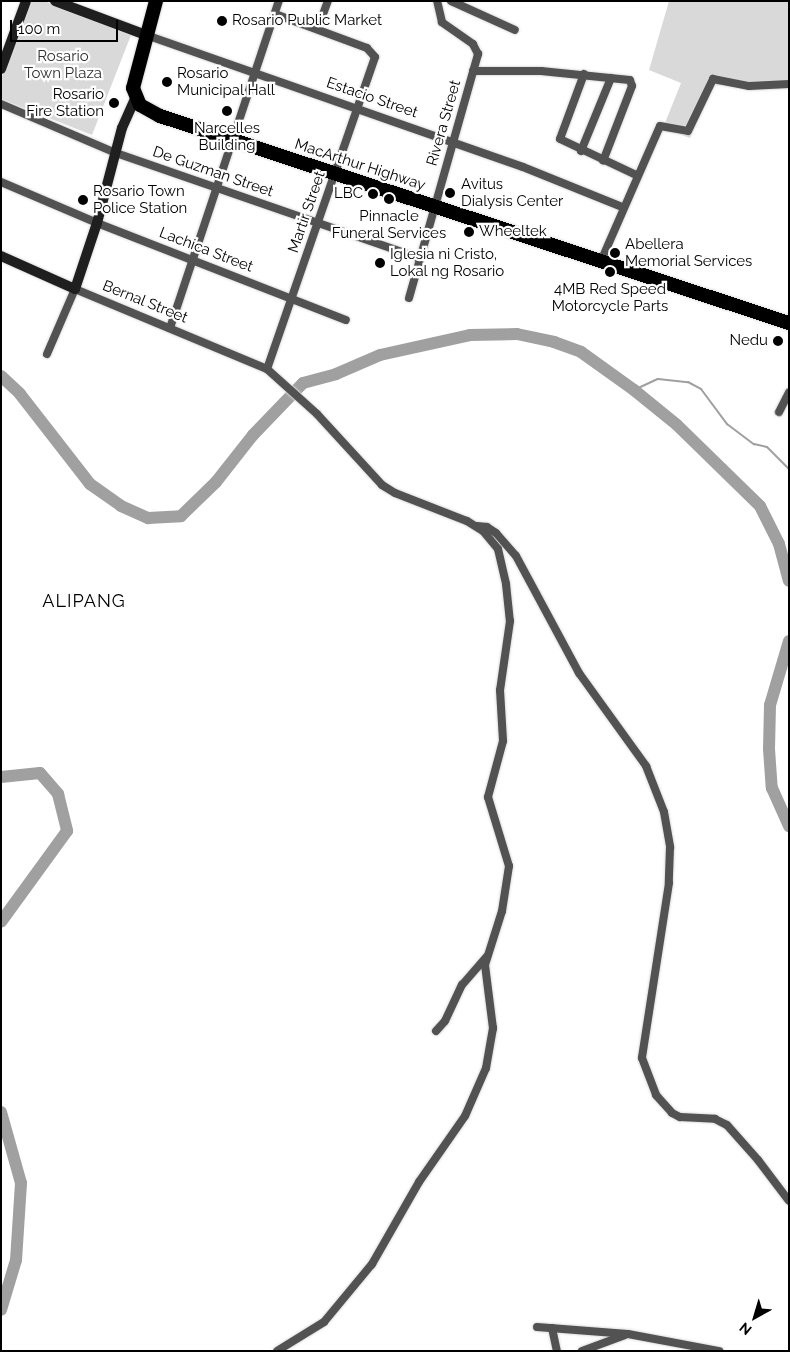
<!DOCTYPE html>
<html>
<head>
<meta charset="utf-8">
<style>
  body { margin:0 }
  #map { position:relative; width:790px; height:1352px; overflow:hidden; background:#fff; font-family:Raleway,sans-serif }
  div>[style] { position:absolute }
  .green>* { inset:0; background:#d9d9d9 }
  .stream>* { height:2px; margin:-1px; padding:0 1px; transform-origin:1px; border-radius:1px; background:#a0a0a0 }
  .river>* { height:12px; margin:-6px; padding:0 6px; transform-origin:6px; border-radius:6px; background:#a0a0a0 }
  .roads { filter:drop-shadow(0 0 1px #dbdbdb) drop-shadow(0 0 1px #dbdbdb) }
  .street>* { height:8px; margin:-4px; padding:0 4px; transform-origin:4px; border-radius:4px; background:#525252 }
  .secondary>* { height:10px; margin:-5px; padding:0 5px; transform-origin:5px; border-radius:5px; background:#1f1f1f }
  .highway>* { height:14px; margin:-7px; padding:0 7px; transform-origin:7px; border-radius:7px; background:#000 }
  .dots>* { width:14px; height:14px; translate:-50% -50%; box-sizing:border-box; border:2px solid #fff; border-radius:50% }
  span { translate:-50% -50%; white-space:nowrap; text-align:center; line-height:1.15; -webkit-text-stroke:4.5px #fff; paint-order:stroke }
  .poi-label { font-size:15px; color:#000 }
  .left { translate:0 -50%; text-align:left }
  .right { translate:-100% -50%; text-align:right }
  .park-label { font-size:15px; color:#303030 }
  .street-label { font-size:15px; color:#000 }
  .quarter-label { font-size:18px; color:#000; letter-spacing:1px }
  .frame { position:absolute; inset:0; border:2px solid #000; pointer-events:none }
  .north { position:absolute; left:730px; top:1292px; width:50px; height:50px; -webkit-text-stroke:4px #fff; paint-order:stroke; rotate:219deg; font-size:14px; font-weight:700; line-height:20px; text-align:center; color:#000 }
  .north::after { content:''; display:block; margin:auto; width:18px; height:22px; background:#000; clip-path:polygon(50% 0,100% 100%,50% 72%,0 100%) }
  .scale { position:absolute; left:10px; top:20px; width:108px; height:22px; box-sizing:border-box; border:2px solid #000; border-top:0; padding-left:6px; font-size:15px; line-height:18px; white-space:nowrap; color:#000; -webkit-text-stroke:4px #fff; paint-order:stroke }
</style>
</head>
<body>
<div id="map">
  <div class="green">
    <div style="clip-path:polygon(31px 1px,44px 1px,131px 35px,92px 135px,1px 99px,1px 79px)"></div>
    <div style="clip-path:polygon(669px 1px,789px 1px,789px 88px,714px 85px,690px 138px,663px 128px,681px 83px,649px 70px)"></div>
  </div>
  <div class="stream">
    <div style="left:634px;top:390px;width:26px;rotate:-25deg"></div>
    <div style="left:658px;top:379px;width:30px;rotate:6deg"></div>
    <div style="left:688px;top:382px;width:15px;rotate:28deg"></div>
    <div style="left:701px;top:389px;width:44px;rotate:53.4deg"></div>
    <div style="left:727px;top:424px;width:34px;rotate:37deg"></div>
    <div style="left:754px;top:444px;width:13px;rotate:13deg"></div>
    <div style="left:767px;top:447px;width:31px;rotate:45deg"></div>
  </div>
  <div class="river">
    <div style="left:1px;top:376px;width:26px;rotate:43deg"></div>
    <div style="left:20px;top:394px;width:114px;rotate:52.1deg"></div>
    <div style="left:90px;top:484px;width:38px;rotate:35deg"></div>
    <div style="left:121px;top:506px;width:30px;rotate:24deg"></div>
    <div style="left:148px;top:518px;width:33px;rotate:-3deg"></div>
    <div style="left:181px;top:516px;width:49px;rotate:-44.2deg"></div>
    <div style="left:216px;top:482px;width:60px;rotate:-51.8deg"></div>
    <div style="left:253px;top:435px;width:72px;rotate:-46.1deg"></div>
    <div style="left:303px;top:383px;width:34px;rotate:-15deg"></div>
    <div style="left:336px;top:374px;width:48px;rotate:-23.4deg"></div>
    <div style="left:380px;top:355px;width:92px;rotate:-12.5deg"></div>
    <div style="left:470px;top:335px;width:47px;rotate:-1.2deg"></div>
    <div style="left:517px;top:334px;width:38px;rotate:12deg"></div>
    <div style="left:554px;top:342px;width:29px;rotate:20deg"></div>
    <div style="left:581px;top:352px;width:65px;rotate:35.6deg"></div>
    <div style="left:634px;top:390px;width:55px;rotate:39.1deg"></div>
    <div style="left:677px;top:425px;width:116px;rotate:44.3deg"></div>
    <div style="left:760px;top:506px;width:42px;rotate:63.4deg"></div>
    <div style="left:779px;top:544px;width:38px;rotate:75deg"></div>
    <div style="left:789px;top:641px;width:67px;rotate:106.5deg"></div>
    <div style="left:770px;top:705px;width:44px;rotate:91.3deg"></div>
    <div style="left:769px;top:749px;width:39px;rotate:86deg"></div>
    <div style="left:772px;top:788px;width:42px;rotate:65.9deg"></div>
    <div style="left:1px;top:777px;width:39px;rotate:-6deg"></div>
    <div style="left:40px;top:773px;width:28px;rotate:49deg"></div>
    <div style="left:58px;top:794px;width:38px;rotate:76deg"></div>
    <div style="left:67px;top:831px;width:112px;rotate:126deg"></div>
    <div style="left:1px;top:1112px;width:74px;rotate:74.3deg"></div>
    <div style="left:21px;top:1183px;width:77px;rotate:93.7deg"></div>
    <div style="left:16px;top:1260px;width:52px;rotate:106.7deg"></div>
  </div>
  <div class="roads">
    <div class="street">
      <div style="left:451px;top:1px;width:70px;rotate:24.4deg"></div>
      <div style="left:318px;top:28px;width:29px;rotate:-70deg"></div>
      <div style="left:146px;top:35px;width:399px;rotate:19.3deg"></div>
      <div style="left:523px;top:167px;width:107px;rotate:22deg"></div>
      <div style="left:473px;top:71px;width:68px"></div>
      <div style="left:541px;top:71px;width:89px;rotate:5.8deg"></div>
      <div style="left:630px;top:80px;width:6px;rotate:72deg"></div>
      <div style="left:632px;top:86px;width:80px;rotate:111.1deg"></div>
      <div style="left:584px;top:74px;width:69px;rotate:110.3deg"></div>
      <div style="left:560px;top:139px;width:84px;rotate:25.3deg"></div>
      <div style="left:1px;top:104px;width:125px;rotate:23.1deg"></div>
      <div style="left:116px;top:153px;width:321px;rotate:19.1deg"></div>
      <div style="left:581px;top:151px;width:79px;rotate:-67.7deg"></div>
      <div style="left:1px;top:182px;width:104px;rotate:23.1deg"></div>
      <div style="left:97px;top:223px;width:267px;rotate:21.3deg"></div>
      <div style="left:601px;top:261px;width:147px;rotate:-66.4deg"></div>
      <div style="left:660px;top:126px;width:28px;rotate:10deg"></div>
      <div style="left:688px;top:131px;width:58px;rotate:-64.3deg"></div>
      <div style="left:713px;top:79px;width:37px;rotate:11deg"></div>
      <div style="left:749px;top:86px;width:40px;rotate:-2.9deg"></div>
      <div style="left:409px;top:298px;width:254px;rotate:-74.2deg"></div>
      <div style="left:478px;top:54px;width:11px;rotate:-117deg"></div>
      <div style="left:473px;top:44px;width:38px;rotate:-145deg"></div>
      <div style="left:442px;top:22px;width:22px;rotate:-103deg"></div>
      <div style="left:170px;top:328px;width:345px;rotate:-71.6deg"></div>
      <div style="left:47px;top:354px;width:71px;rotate:-66.7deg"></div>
      <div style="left:75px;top:289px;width:208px;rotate:22.6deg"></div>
      <div style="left:267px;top:369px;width:67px;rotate:42deg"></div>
      <div style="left:317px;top:414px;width:96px;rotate:47.5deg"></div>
      <div style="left:382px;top:485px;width:15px;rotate:32deg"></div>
      <div style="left:395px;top:493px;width:77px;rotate:21.3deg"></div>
      <div style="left:467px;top:521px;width:19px;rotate:32deg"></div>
      <div style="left:483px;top:531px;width:23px;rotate:50deg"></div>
      <div style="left:498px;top:549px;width:36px;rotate:77deg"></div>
      <div style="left:506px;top:584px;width:37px;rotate:84deg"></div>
      <div style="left:510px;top:621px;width:70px;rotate:98.2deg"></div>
      <div style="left:500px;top:690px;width:51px;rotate:86.6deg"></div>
      <div style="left:503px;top:741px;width:58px;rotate:105deg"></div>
      <div style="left:488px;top:797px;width:72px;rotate:73.1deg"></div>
      <div style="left:509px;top:866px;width:46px;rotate:98.8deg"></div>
      <div style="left:502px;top:911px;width:57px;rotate:107.5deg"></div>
      <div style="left:485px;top:965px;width:64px;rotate:82.8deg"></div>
      <div style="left:493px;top:1028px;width:41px;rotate:99.9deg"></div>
      <div style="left:486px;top:1068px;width:52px;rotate:113.6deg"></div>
      <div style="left:465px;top:1116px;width:80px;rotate:124.9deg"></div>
      <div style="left:419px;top:1182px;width:95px;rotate:119.8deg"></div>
      <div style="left:372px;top:1264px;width:75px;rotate:129.6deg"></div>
      <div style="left:324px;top:1322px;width:55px;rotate:148.3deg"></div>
      <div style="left:267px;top:369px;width:330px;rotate:-70.9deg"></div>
      <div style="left:375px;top:57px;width:12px;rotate:-132deg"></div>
      <div style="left:367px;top:48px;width:98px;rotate:-159.7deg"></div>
      <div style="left:779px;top:412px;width:22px;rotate:-63deg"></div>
      <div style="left:477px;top:526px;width:10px;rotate:6deg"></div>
      <div style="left:487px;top:527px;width:11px;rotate:34deg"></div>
      <div style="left:496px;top:533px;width:30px;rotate:49deg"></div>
      <div style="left:516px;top:556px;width:133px;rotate:61.7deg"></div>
      <div style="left:579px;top:673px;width:115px;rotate:54.2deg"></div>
      <div style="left:646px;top:766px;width:49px;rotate:68.6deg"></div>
      <div style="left:664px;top:812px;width:36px;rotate:80deg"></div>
      <div style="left:670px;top:847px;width:36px;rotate:92deg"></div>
      <div style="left:669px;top:883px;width:177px;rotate:98.8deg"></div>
      <div style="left:642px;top:1058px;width:40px;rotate:69deg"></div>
      <div style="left:656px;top:1095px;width:24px;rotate:48deg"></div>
      <div style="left:672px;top:1113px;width:9px;rotate:27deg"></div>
      <div style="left:680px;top:1117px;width:35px;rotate:3deg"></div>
      <div style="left:715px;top:1119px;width:13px;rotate:27deg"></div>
      <div style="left:727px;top:1125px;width:47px;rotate:48.5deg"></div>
      <div style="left:758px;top:1160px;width:51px;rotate:52.9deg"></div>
      <div style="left:436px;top:1031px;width:13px;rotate:-48deg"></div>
      <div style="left:445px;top:1021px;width:40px;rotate:-65deg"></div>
      <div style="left:462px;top:985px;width:38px;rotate:-49deg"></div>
      <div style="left:537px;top:1327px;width:91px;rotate:4.4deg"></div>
      <div style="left:628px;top:1334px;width:93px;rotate:10.6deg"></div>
      <div style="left:552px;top:1328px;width:24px;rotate:78deg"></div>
      <div style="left:582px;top:1351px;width:46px;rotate:-20.4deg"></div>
    </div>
    <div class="secondary">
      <div style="left:55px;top:1px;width:97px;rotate:20.5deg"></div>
      <div style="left:1px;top:69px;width:72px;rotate:-69.8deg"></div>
      <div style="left:1px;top:256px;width:81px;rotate:24deg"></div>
      <div style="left:75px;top:289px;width:70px;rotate:-71.6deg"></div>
      <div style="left:97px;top:223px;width:98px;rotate:-75.3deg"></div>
      <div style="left:122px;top:128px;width:35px;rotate:-66deg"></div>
    </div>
    <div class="highway">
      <div style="left:156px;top:1px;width:90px;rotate:104.8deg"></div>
      <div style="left:133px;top:88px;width:18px;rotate:68deg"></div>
      <div style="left:140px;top:105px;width:23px;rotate:29deg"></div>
      <div style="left:160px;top:116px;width:662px;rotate:18.22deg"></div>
    </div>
  </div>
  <div class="dots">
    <div style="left:222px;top:21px;background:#000"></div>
    <div style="left:167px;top:82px;background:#000"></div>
    <div style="left:114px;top:103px;background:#000"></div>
    <div style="left:227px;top:111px;background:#000"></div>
    <div style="left:450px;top:193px;background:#000"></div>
    <div style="left:373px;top:194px;background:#000"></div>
    <div style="left:389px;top:199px;background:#000"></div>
    <div style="left:83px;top:200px;background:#000"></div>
    <div style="left:469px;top:232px;background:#000"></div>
    <div style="left:615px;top:253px;background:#000"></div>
    <div style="left:380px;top:263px;background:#000"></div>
    <div style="left:610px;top:272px;background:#000"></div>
    <div style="left:778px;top:341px;background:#000"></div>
  </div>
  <div class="poi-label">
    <span class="left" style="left:232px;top:21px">Rosario Public Market</span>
    <span class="left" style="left:177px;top:82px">Rosario<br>Municipal Hall</span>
    <span class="right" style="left:104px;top:103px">Rosario<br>Fire Station</span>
    <span style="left:227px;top:137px">Narcelles<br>Building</span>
    <span class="left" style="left:461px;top:193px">Avitus<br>Dialysis Center</span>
    <span class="left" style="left:93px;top:200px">Rosario Town<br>Police Station</span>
    <span class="right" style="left:363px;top:194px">LBC</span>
    <span style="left:389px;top:225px">Pinnacle<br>Funeral Services</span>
    <span class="left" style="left:479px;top:232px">Wheeltek</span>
    <span class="left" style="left:625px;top:253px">Abellera<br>Memorial Services</span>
    <span class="left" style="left:390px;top:263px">Iglesia ni Cristo,<br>Lokal ng Rosario</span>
    <span style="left:610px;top:298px">4MB Red Speed<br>Motorcycle Parts</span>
    <span class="right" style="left:768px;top:341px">Nedu</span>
  </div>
  <div class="park-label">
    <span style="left:63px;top:65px">Rosario<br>Town Plaza</span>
  </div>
  <div class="street-label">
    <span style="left:372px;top:98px;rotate:19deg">Estacio Street</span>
    <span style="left:444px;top:123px;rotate:-74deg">Rivera Street</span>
    <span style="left:360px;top:165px;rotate:18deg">MacArthur Highway</span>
    <span style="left:213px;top:172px;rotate:19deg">De Guzman Street</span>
    <span style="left:307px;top:212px;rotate:-71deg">Martir Street</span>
    <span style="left:206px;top:250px;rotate:21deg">Lachica Street</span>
    <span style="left:145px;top:302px;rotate:22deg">Bernal Street</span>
  </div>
  <div class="quarter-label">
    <span style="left:84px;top:601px">ALIPANG</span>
  </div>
  <div class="frame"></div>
  <div class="north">N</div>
  <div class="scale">100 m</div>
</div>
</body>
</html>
